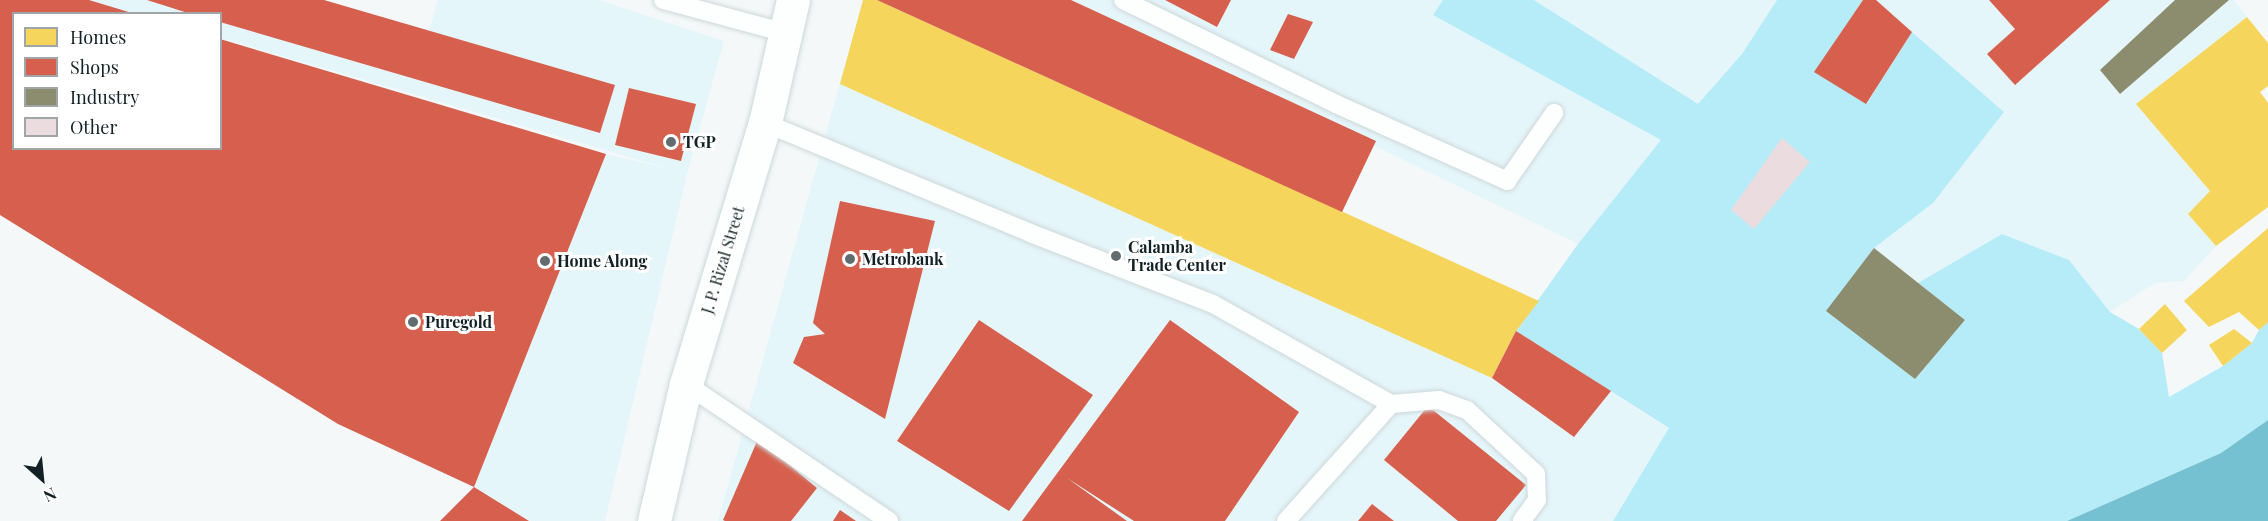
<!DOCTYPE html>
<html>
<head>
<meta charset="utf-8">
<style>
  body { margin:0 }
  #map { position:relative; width:2268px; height:521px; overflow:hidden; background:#f4f8f9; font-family:"Playfair Display",serif }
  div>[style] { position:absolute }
  .built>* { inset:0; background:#e5f6fb }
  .green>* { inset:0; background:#b6ebf8 }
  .water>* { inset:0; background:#75c1d2 }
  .homes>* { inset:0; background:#f6d55c }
  .shops>* { inset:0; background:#d6604d }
  .industry>* { inset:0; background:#8c8c6e }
  .building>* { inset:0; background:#ebdce0 }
  .roads { filter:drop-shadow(0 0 2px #ced7d9) drop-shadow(0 0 2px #ced7d9) }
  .service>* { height:18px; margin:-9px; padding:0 9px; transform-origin:9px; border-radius:9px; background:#fdfefe }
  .secondary>* { height:33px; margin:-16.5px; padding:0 16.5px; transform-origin:16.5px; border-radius:16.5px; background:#fdfefe }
  .dots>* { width:16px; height:16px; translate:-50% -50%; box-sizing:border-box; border:3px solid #fff; border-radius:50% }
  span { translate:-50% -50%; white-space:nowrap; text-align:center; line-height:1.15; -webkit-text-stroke:6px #fff; paint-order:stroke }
  .poi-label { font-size:16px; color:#122125; font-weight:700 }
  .left { translate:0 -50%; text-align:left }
  .street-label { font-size:16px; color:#122125 }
  .legend { position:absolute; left:12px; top:12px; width:210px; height:138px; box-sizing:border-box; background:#fff; border:2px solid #a0a6a8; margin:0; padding:8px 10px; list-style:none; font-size:18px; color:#122125 }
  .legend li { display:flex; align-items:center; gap:12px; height:30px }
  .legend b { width:30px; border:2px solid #a0a6a8 }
  .north { position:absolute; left:12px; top:449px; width:60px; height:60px; -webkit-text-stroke:4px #fff; paint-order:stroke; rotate:153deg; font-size:16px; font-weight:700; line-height:24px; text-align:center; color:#122125 }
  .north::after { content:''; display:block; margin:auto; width:21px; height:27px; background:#122125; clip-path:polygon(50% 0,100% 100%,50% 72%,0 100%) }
</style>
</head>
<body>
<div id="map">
  <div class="built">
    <div style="clip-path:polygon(evenodd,0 0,324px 0,429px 31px,438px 0,599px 0,724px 41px,687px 174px,605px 521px,529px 521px,474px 487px,338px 424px,0 215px,0 0,123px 10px,137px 14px,220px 14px,221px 38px,670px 169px,606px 154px,221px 39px,220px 148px,14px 148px,14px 14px,134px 13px,123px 10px)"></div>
    <div style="clip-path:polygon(863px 0,877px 0,1539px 301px,1516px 331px,1669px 429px,1613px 521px,718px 521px)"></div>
    <div style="clip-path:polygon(1071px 0,1443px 0,1434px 15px,1661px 140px,1578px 244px)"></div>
    <div style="clip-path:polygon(1534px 0,1777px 0,1742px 54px,1698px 104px)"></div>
    <div style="clip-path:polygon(1876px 0,2234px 0,2247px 17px,2136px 104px,2210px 191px,2216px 246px,2184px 281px,2155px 283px,2110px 312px,2069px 260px,2002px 234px,1918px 283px,1874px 248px,1933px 203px,2004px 112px)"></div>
  </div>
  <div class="green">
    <div style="clip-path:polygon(1443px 0,1534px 0,1698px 104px,1742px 54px,1777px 0,1863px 0,1815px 72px,1867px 103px,1912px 32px,2004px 112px,1933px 203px,1874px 248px,1827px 311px,1915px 379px,1965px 320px,1918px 283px,2002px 234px,2069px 260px,2110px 312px,2139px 329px,2162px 353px,2169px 397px,2223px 366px,2252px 343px,2259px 330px,2268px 322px,2268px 420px,2221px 453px,2067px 521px,1613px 521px,1669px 428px,1516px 331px,1578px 244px,1661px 140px,1433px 15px)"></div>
  </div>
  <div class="water">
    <div style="clip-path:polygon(2268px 420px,2268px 521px,2067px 521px,2221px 453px)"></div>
  </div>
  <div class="homes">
    <div style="clip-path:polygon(863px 0,877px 0,1539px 301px,1516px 331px,1492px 378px,840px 84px)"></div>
    <div style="clip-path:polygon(2247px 17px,2268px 43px,2268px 86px,2260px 92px,2268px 103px,2268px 207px,2216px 246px,2188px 214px,2210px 191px,2136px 104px)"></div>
    <div style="clip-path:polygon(2268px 228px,2268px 322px,2259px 330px,2239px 312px,2209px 327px,2184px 301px)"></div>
    <div style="clip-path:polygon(2165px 304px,2187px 330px,2162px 353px,2139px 329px)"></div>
    <div style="clip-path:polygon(2234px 329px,2252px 343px,2223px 366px,2209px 345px)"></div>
  </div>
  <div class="shops">
    <div style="clip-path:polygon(0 0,89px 0,132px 13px,14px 14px,14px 148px,220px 148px,220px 39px,606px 154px,474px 487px,338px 424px,0 215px)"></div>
    <div style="clip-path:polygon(147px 0,324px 0,615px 85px,600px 133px,220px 22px,220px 14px,191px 14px)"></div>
    <div style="clip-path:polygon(877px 0,1071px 0,1376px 141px,1342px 212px)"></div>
    <div style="clip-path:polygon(1165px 0,1231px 0,1217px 27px)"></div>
    <div style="clip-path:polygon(1863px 0,1876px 0,1912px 32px,1866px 104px,1814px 72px)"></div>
    <div style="clip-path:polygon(1989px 0,2110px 0,2015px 85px,1987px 54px,2015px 29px)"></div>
    <div style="clip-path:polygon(1288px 14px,1313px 22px,1294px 59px,1270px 50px)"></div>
    <div style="clip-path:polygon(629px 88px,696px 104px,681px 161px,615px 145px)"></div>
    <div style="clip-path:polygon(840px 201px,935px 221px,885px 419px,793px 363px,804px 337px,825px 334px,813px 323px)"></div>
    <div style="clip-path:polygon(979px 320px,1093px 395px,1009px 511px,897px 441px)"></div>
    <div style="clip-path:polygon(1170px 320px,1299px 412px,1225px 521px,1134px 521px,1067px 478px,1127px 521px,1022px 521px)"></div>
    <div style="clip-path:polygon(1516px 331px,1611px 391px,1574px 437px,1492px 378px)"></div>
    <div style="clip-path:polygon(1428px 406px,1526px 485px,1496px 521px,1458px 521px,1384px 460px)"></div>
    <div style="clip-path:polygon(758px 439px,817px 488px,791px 521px,725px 521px,723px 520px)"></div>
    <div style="clip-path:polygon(474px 487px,495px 500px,529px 521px,440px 521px)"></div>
    <div style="clip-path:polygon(1372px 504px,1394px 521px,1358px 521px)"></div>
    <div style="clip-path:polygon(840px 510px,856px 521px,833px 521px)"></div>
  </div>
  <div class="industry">
    <div style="clip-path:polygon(2175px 0,2229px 0,2120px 94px,2100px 70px)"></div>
    <div style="clip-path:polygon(1874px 248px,1965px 320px,1915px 379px,1826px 311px)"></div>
  </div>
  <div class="building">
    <div style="clip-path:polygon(1782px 138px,1810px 162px,1754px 229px,1731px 210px)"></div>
  </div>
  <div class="roads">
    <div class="service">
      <div style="left:663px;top:0;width:127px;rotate:15deg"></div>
      <div style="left:1123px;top:0;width:237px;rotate:26deg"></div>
      <div style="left:1336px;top:104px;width:188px;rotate:24.2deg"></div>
      <div style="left:1507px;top:181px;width:83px;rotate:-55.3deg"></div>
      <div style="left:765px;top:123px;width:287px;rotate:22.5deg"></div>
      <div style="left:1030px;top:233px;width:196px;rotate:21.2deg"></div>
      <div style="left:1213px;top:304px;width:204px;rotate:29.3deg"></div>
      <div style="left:1391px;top:404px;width:48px;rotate:-4.8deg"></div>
      <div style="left:1439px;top:400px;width:30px;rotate:20deg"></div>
      <div style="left:1467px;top:410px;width:94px;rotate:42.8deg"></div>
      <div style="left:1536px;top:474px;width:26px;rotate:88deg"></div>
      <div style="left:1537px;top:500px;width:26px;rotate:126deg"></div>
      <div style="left:686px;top:384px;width:245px;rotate:34deg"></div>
      <div style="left:1286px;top:521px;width:157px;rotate:-48.1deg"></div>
    </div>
    <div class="secondary">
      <div style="left:654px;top:521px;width:141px;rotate:-76.9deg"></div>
      <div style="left:686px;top:384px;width:273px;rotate:-73.2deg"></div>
      <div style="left:765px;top:123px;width:126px;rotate:-77.2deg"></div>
    </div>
  </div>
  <div class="dots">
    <div style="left:671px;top:142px;background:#616c6f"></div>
    <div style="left:1116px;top:256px;background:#616c6f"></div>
    <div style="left:850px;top:259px;background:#616c6f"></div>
    <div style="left:545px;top:261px;background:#616c6f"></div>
    <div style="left:413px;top:322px;background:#616c6f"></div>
  </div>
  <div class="poi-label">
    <span class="left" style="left:683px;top:142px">TGP</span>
    <span class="left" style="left:1128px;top:256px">Calamba<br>Trade Center</span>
    <span class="left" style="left:862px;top:259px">Metrobank</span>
    <span class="left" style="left:557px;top:261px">Home Along</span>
    <span class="left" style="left:425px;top:322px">Puregold</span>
  </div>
  <div class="street-label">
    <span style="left:723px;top:260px;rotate:-73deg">J. P. Rizal Street</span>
  </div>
  <ul class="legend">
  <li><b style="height:16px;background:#f6d55c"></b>Homes</li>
  <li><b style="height:16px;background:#d6604d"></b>Shops</li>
  <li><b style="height:16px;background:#8c8c6e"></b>Industry</li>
  <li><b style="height:16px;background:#ebdce0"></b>Other</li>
  </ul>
  <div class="north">N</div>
</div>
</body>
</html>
